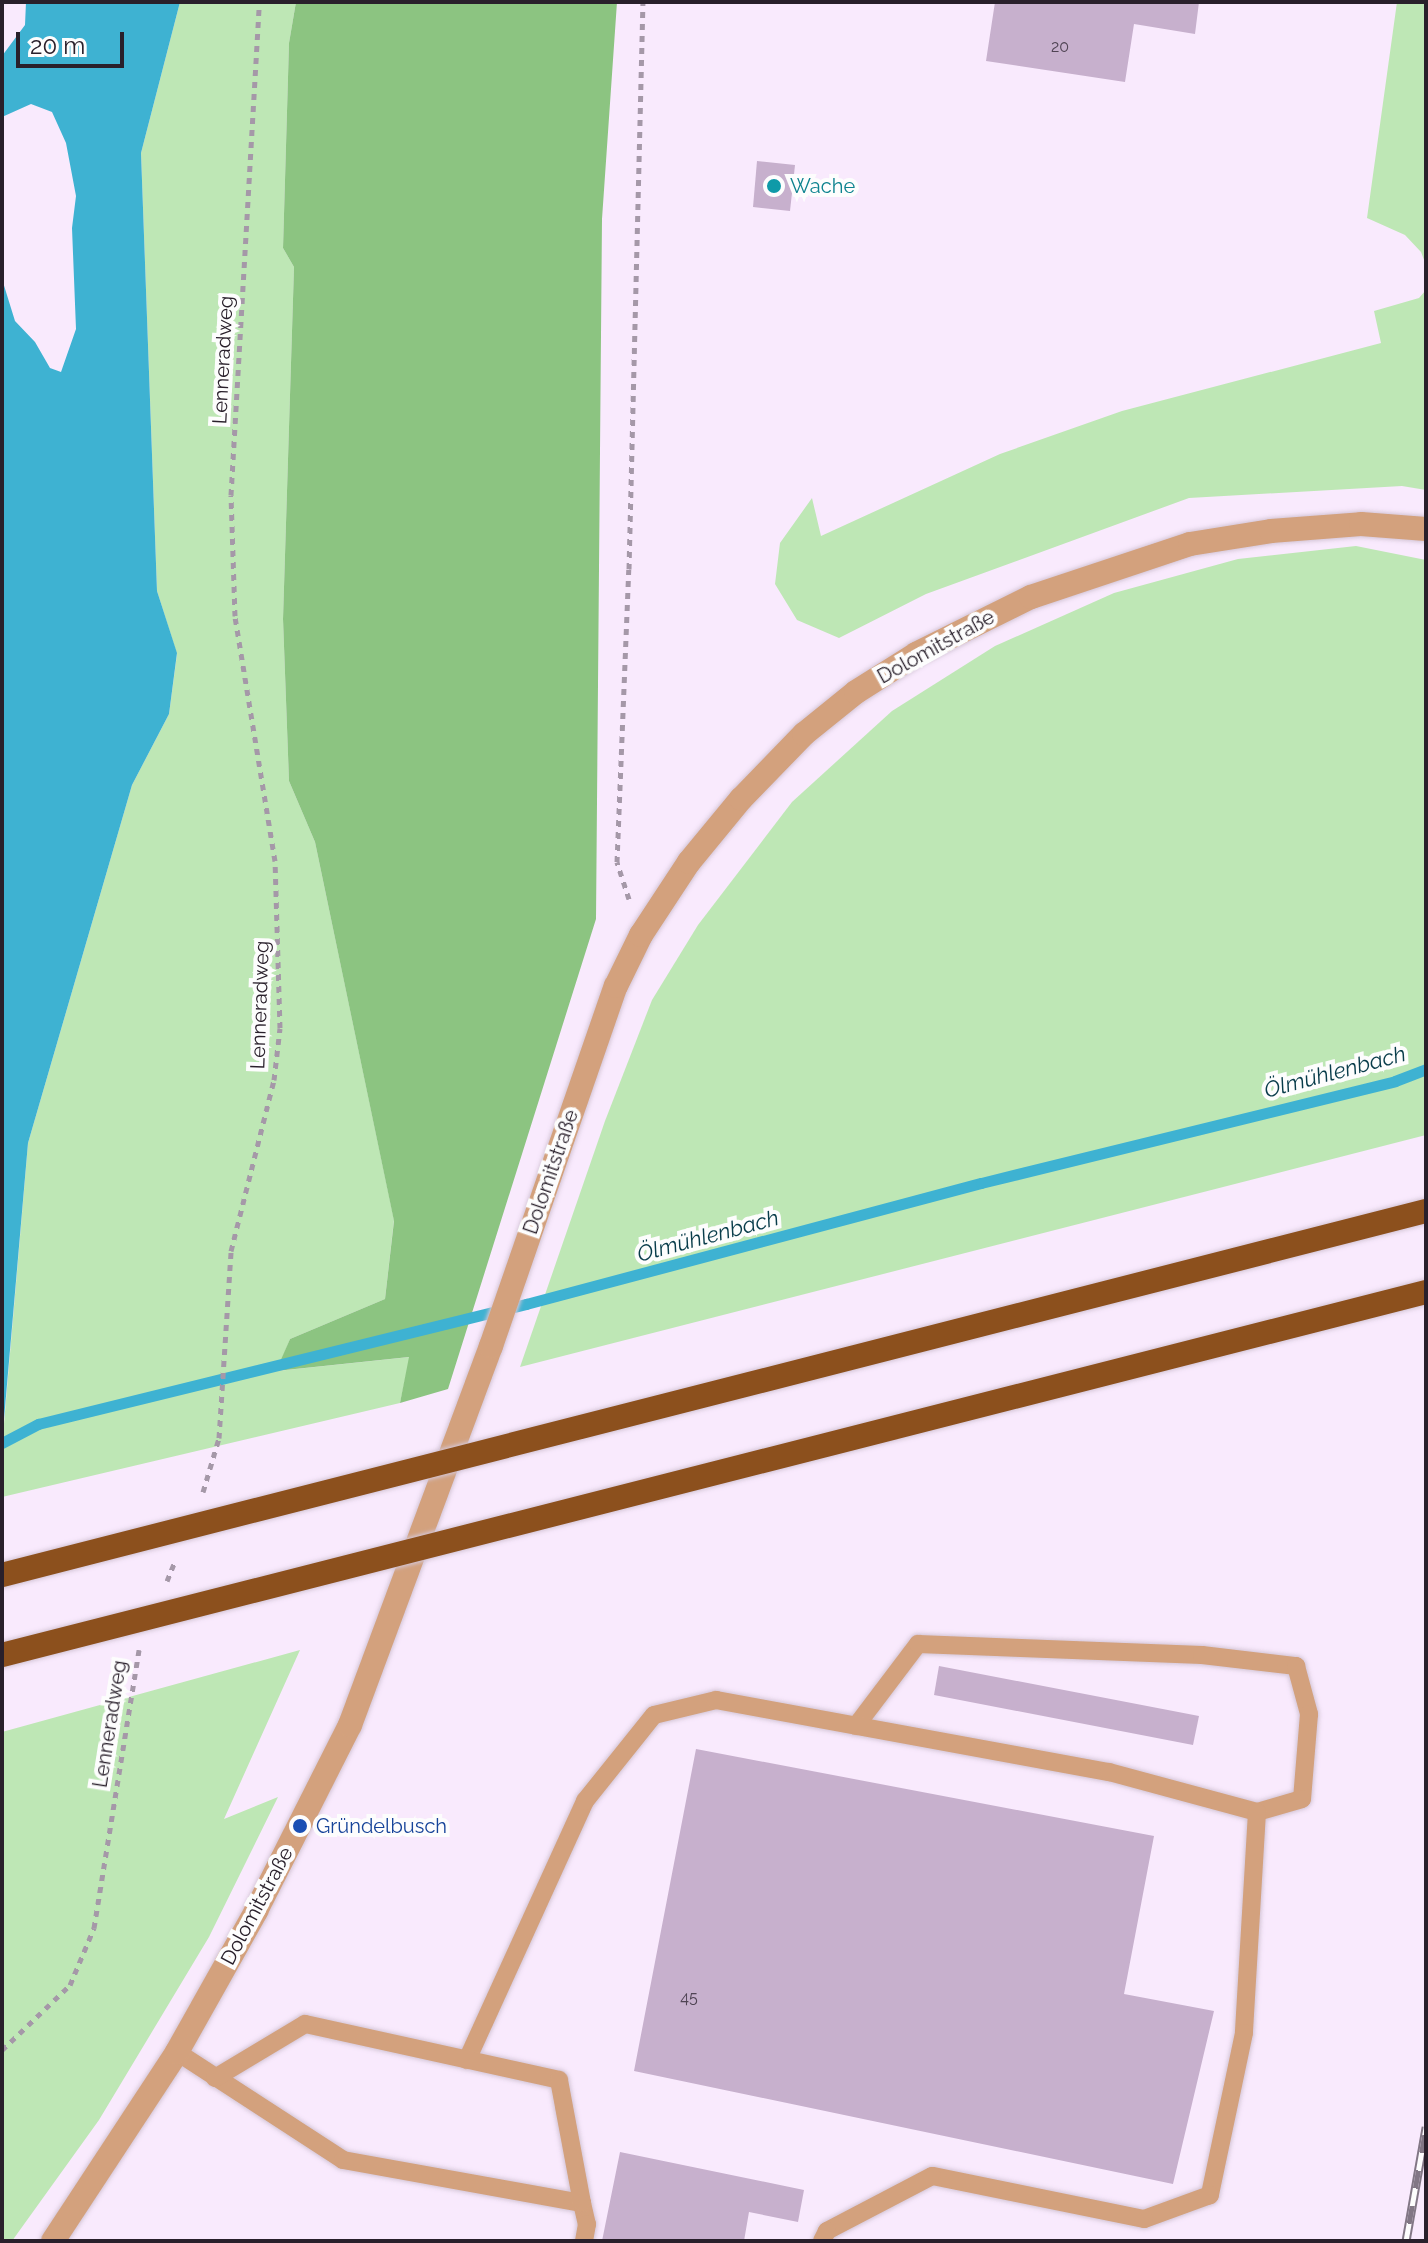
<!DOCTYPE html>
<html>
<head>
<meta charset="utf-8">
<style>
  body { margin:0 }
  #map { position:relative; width:1428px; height:2243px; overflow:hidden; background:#f9eafd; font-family:Raleway,sans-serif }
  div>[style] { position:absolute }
  .green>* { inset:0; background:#bee7b5 }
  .forest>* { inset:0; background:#8cc481 }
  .water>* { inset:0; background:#3eb2d2 }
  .stream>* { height:11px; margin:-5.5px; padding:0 5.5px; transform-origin:5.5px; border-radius:5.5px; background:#3eb2d2 }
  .building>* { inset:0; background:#c7b0cd }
  .path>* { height:5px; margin-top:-2.5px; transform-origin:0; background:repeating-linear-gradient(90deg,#a598a8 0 6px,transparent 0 12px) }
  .roads { filter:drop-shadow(0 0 2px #d4c6d7) drop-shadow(0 0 2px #d4c6d7) }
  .service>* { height:18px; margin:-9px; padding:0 9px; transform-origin:9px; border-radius:9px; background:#d3a17d }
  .tertiary>* { height:24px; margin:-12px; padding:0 12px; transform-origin:12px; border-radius:12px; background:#d3a17d }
  .rail>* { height:9px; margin-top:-4.5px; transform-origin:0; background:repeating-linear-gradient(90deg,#fdfdfd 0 18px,#827785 0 36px); box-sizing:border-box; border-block:2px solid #827785 }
  .bridges { filter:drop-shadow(0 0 2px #d4c6d7) drop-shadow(0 0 2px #d4c6d7) }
  .motorway-bridge>* { height:24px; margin:-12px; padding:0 12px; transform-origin:12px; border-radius:12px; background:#8c501d }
  .dots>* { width:22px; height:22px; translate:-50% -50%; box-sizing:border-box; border:4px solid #fdfdfd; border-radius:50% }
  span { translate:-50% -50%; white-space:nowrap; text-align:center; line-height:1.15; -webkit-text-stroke:8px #fdfdfd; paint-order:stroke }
  .number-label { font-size:16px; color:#504454 }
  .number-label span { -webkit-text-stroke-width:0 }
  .culture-label { font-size:20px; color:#0d838f }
  .left { translate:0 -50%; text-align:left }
  .street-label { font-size:20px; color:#29202b }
  .transit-label { font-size:20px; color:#164399 }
  .water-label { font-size:22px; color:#083c4a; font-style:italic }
  .frame { position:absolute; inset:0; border:4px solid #29202b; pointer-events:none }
  .scale { position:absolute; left:16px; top:32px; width:108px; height:36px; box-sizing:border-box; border:4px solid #29202b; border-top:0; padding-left:10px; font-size:24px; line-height:28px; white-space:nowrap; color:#29202b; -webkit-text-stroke:6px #fdfdfd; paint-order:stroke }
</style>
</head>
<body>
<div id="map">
  <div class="green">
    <div style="clip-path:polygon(180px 2px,296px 2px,289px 43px,283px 248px,294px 267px,283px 619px,289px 781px,315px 842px,394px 1220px,385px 1299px,290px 1339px,277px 1371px,410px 1357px,400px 1403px,2px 1497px,2px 1447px,28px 1143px,132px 785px,169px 714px,177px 654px,157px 591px,141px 153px)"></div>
    <div style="clip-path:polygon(1397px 2px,1426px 2px,1426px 265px,1421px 252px,1405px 235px,1367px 218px)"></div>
    <div style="clip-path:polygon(1426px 290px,1426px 490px,1402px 486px,1189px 498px,926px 594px,839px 638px,797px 620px,775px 584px,780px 543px,812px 498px,821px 536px,1000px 454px,1122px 411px,1381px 343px,1374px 311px,1419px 298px)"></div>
    <div style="clip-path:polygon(1356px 546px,1426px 560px,1426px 1135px,520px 1367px,605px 1121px,652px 1000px,698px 925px,792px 802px,892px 711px,995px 646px,1114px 593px,1238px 559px)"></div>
    <div style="clip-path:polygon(300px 1650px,224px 1819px,278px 1797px,209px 1937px,99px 2120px,12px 2241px,2px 2241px,2px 1732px)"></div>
  </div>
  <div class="forest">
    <div style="clip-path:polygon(296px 2px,617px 2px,602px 219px,596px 919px,448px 1389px,400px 1403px,409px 1357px,276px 1371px,290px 1339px,385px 1299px,394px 1221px,315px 842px,289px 781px,283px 619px,294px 267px,283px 248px,289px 43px)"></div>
  </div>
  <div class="water">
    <div style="clip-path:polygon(26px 2px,180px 2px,141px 153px,157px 591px,177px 653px,169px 714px,132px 785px,28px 1143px,2px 1442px,2px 279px,15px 321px,35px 342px,50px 368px,61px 372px,76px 329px,72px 228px,76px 196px,66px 143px,52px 112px,31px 104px,2px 117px,2px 56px,25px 25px)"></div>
  </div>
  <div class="stream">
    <div style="left:2px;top:1443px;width:41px;rotate:-27.8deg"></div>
    <div style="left:38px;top:1424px;width:503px;rotate:-13.82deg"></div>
    <div style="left:526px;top:1304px;width:471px;rotate:-14.9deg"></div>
    <div style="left:981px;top:1183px;width:426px;rotate:-13.8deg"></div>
    <div style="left:1395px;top:1081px;width:33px;rotate:-21deg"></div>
  </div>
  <div class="building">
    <div style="clip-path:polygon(995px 2px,1199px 2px,1195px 34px,1134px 24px,1125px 82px,986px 61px)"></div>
    <div style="clip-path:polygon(757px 161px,795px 165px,790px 211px,753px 207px)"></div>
    <div style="clip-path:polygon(939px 1666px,1199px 1716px,1193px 1745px,934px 1695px)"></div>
    <div style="clip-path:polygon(696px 1749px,1154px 1836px,1124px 1994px,1214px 2011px,1173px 2184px,634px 2071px)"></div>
    <div style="clip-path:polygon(620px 2152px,804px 2190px,798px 2222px,749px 2212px,744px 2241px,602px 2241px)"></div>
  </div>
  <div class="path">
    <div style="left:629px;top:899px;width:39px;rotate:-108deg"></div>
    <div style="left:617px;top:862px;width:293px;rotate:-87.7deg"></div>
    <div style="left:629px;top:569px;width:567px;rotate:-88.59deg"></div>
    <div style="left:203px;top:1492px;width:56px;rotate:-73.5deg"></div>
    <div style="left:219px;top:1438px;width:187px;rotate:-86.3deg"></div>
    <div style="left:231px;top:1251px;width:176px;rotate:-75.9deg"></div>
    <div style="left:274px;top:1080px;width:52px;rotate:-83.4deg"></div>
    <div style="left:280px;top:1028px;width:167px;rotate:-91.7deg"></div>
    <div style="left:275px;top:861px;width:248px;rotate:-99.3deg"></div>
    <div style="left:235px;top:616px;width:121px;rotate:-91.9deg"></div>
    <div style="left:231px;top:495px;width:494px;rotate:-86.7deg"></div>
    <div style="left:167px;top:1581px;width:22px;rotate:-68deg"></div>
    <div style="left:2px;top:2050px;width:94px;rotate:-43.7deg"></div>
    <div style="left:70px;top:1985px;width:62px;rotate:-67.2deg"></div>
    <div style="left:94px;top:1928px;width:282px;rotate:-80.8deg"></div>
  </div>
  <div class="roads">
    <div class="service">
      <div style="left:856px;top:1726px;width:103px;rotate:-52.9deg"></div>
      <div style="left:918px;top:1644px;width:284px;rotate:2.2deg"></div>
      <div style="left:1202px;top:1655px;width:95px;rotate:6.7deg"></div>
      <div style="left:1296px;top:1666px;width:50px;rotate:74.8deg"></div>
      <div style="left:1309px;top:1714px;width:85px;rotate:94.7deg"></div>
      <div style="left:1302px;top:1799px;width:47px;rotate:163.9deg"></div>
      <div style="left:177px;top:2052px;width:198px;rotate:33deg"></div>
      <div style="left:343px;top:2160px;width:243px;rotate:10.2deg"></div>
      <div style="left:582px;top:2203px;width:22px;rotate:77deg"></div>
      <div style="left:587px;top:2224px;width:17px;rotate:100deg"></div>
      <div style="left:467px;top:2060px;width:285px;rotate:-65.5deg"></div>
      <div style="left:585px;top:1801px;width:110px;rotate:-51.3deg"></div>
      <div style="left:654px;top:1715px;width:64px;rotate:-13.6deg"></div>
      <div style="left:716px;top:1700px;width:400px;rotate:10.4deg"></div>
      <div style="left:1109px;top:1772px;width:153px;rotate:15.1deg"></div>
      <div style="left:1257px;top:1812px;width:221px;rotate:93.4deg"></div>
      <div style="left:1244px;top:2033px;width:166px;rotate:101.9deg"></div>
      <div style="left:1210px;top:2195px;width:70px;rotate:160deg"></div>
      <div style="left:1144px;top:2219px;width:216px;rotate:-168.5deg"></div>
      <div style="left:932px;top:2176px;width:119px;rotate:152.4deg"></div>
      <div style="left:827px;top:2231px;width:11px;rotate:117deg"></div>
      <div style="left:215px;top:2078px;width:105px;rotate:-31deg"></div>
      <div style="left:305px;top:2024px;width:260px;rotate:12.4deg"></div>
      <div style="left:559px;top:2080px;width:125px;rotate:79.4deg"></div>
    </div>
    <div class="tertiary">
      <div style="left:53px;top:2241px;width:226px;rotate:-56.7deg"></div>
      <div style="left:177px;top:2052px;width:162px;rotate:-60.7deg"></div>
      <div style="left:256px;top:1911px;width:208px;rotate:-63.2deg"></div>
      <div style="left:350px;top:1725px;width:404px;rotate:-69.6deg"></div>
      <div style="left:491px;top:1346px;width:381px;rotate:-70.9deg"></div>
      <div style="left:616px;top:986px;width:57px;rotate:-63.9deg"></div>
      <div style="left:641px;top:935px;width:87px;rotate:-56.7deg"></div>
      <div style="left:689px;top:862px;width:82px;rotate:-50.5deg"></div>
      <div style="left:741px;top:799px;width:91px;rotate:-45.9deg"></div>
      <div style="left:804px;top:734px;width:67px;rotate:-38.9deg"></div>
      <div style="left:856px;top:692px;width:71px;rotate:-32.3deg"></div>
      <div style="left:916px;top:654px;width:128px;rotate:-26.4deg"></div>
      <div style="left:1031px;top:597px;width:168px;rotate:-18.4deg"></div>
      <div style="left:1190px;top:544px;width:82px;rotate:-9.1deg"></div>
      <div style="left:1271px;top:531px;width:90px;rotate:-4.4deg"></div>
      <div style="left:1361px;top:524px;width:65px;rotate:4.4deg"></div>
    </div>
  </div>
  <div class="rail">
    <div style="left:1406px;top:2241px;width:116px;rotate:-80deg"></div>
  </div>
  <div class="bridges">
    <div class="motorway-bridge">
      <div style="left:2px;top:1575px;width:1470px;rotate:-14.34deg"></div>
      <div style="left:2px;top:1655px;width:1470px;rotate:-14.3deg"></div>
    </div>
  </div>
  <div class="dots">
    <div style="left:774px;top:186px;background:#0f9aa8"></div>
    <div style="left:300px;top:1826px;background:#1a4fb4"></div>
  </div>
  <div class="number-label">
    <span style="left:1060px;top:47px">20</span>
    <span style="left:689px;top:1998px">45</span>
  </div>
  <div class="culture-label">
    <span class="left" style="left:790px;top:186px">Wache</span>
  </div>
  <div class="street-label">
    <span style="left:223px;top:360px;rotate:-87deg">Lenneradweg</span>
    <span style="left:936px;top:647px;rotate:-29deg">Dolomitstraße</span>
    <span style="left:260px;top:1005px;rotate:-88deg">Lenneradweg</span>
    <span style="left:551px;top:1172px;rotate:-71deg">Dolomitstraße</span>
    <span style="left:110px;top:1724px;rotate:-81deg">Lenneradweg</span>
    <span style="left:257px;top:1906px;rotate:-62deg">Dolomitstraße</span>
  </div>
  <div class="transit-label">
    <span class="left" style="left:316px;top:1826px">Gründelbusch</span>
  </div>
  <div class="water-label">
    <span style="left:1335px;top:1072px;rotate:-15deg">Ölmühlenbach</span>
    <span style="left:708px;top:1236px;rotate:-15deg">Ölmühlenbach</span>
  </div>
  <div class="frame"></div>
  <div class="scale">20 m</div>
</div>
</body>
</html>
